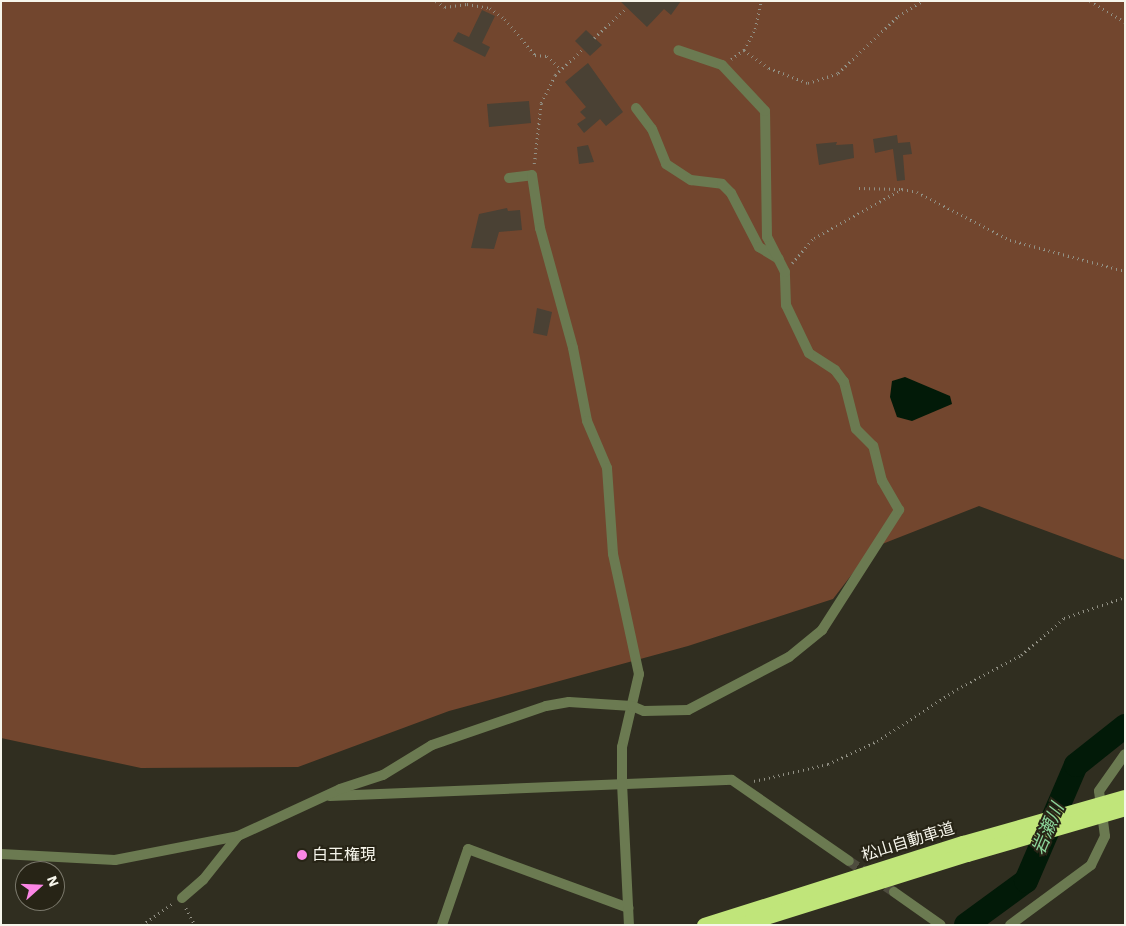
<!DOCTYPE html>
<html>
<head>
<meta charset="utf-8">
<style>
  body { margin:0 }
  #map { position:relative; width:1126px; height:926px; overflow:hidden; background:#302e20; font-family:"Work Sans","Noto Sans JP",sans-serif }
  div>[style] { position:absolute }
  .green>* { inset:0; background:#72462e }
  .water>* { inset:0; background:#021a08 }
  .river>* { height:24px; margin:-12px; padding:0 12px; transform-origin:12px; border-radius:12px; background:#021a08 }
  .building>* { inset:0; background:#4a4134 }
  .minor-tunnel>* { height:10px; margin-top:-5px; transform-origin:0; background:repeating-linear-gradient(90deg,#4e4c3e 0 10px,transparent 0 15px) }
  .path>* { height:2.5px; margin-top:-1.25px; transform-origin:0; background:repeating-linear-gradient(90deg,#929185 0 1px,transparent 0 5px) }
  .minor>* { height:10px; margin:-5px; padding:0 5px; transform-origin:5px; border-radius:5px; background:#6b7a51 }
  .tertiary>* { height:10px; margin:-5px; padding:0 5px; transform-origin:5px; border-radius:5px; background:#6b7a51 }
  .motorway>* { height:15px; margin:-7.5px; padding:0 7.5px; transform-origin:7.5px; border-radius:7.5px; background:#c0e57a }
  .motorway-bridge>* { height:15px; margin:-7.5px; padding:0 7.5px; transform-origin:7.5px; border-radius:7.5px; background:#c0e57a }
  .dots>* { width:14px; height:14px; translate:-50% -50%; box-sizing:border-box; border:2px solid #272416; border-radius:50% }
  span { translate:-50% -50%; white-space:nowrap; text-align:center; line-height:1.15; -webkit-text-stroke:4px #272416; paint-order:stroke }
  .street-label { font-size:16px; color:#f6f5eb }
  .poi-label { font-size:16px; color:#f6f5eb }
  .left { translate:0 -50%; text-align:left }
  .water-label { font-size:18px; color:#8bd499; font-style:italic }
  .frame { position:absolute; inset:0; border:2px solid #f6f5eb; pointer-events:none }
  .north { position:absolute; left:15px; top:861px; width:50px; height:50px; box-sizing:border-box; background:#272416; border:1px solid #7a786b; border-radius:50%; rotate:70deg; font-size:14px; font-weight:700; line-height:20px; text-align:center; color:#f6f5eb }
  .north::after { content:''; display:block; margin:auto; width:18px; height:22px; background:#fb86e5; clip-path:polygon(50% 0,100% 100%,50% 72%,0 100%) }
</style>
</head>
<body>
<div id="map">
  <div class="green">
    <div style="clip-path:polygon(1px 1px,1125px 1px,1125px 560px,979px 506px,872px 548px,833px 599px,688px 646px,449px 711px,298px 767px,141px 768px,1px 738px)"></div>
  </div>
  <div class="water">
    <div style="clip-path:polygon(905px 377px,950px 396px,952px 404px,912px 421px,897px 417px,890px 397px,892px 381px)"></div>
  </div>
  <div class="river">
    <div style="left:966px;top:925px;width:74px;rotate:-36.3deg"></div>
    <div style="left:1026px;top:881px;width:126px;rotate:-66.7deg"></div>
    <div style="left:1076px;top:765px;width:63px;rotate:-38.5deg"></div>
  </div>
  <div class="building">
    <div style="clip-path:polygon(620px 1px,681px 1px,671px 15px,664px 9px,647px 27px)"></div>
    <div style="clip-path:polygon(482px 10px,495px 16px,482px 43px,490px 47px,485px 57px,453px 41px,458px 32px,469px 37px)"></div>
    <div style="clip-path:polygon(586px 30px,602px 45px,590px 56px,575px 41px)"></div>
    <div style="clip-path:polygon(588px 63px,623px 112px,606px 126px,600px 119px,584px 133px,577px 124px,586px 118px,580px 112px,586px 107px,565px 82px)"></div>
    <div style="clip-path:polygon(529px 101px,531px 123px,489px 127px,487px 104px)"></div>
    <div style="clip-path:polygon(897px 135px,898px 143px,910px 142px,912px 154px,903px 155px,905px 180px,897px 181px,893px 149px,875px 153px,873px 139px)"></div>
    <div style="clip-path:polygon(837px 142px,836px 145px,853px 144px,854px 158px,819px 165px,816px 144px)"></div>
    <div style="clip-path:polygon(588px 145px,594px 162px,579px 164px,577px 147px)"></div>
    <div style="clip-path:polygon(507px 208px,508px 211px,520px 210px,522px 230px,499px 232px,494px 249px,471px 248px,479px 214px)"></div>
    <div style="clip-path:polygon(537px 308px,552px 312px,547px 336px,533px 333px)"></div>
  </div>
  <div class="minor-tunnel">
    <div style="left:849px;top:861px;width:55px;rotate:34.6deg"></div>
  </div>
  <div class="path">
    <div style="left:436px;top:1px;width:11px;rotate:34deg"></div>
    <div style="left:445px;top:7px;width:22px;rotate:-8deg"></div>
    <div style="left:467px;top:4px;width:23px;rotate:10deg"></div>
    <div style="left:490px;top:8px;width:19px;rotate:36deg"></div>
    <div style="left:505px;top:19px;width:47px;rotate:50.2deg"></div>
    <div style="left:535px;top:55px;width:12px;rotate:5deg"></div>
    <div style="left:547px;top:56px;width:19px;rotate:43deg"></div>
    <div style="left:1090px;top:1px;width:41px;rotate:31deg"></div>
    <div style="left:594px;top:38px;width:42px;rotate:-43.1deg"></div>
    <div style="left:744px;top:50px;width:31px;rotate:36deg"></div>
    <div style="left:769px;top:68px;width:42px;rotate:21deg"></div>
    <div style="left:808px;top:83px;width:32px;rotate:-18deg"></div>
    <div style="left:838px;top:73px;width:83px;rotate:-43.5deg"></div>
    <div style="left:898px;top:16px;width:28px;rotate:-32deg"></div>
    <div style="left:731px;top:59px;width:16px;rotate:-35deg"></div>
    <div style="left:744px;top:50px;width:24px;rotate:-62deg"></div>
    <div style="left:755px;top:29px;width:29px;rotate:-78deg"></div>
    <div style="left:534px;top:164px;width:61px;rotate:-83.5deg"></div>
    <div style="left:541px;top:103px;width:31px;rotate:-63deg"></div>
    <div style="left:555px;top:75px;width:38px;rotate:-43deg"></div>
    <div style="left:859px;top:188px;width:42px;rotate:1.4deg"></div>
    <div style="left:792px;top:263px;width:33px;rotate:-49deg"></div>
    <div style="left:814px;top:238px;width:101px;rotate:-29.1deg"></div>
    <div style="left:902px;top:189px;width:15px;rotate:11deg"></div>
    <div style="left:917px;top:192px;width:105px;rotate:27.3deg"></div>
    <div style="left:1010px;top:240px;width:119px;rotate:15.1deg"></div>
    <div style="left:754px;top:781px;width:76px;rotate:-12.9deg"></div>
    <div style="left:828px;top:764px;width:54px;rotate:-25.1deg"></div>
    <div style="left:877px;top:741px;width:95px;rotate:-33deg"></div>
    <div style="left:957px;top:689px;width:72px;rotate:-28deg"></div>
    <div style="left:1021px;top:655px;width:57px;rotate:-40.7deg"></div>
    <div style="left:1064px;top:618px;width:65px;rotate:-19deg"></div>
    <div style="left:186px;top:908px;width:19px;rotate:62deg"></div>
    <div style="left:142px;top:925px;width:39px;rotate:-35deg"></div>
  </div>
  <div class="minor">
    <div style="left:636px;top:108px;width:26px;rotate:53deg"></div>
    <div style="left:652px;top:129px;width:38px;rotate:68deg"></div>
    <div style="left:666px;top:164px;width:30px;rotate:33deg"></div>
    <div style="left:691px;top:180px;width:31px;rotate:7deg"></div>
    <div style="left:722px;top:184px;width:13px;rotate:45deg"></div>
    <div style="left:731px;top:193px;width:61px;rotate:62.6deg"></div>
    <div style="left:759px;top:247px;width:23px;rotate:31deg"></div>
    <div style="left:509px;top:178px;width:23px;rotate:-7deg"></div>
    <div style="left:532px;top:175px;width:54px;rotate:81.4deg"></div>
    <div style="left:540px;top:228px;width:124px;rotate:74.6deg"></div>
    <div style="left:573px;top:348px;width:74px;rotate:79.1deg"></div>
    <div style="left:587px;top:421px;width:51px;rotate:66.9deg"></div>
    <div style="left:607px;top:468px;width:86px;rotate:86deg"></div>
    <div style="left:613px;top:554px;width:123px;rotate:77.8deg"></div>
    <div style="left:639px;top:674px;width:75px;rotate:103.1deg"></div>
    <div style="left:622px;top:747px;width:36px;rotate:90deg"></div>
    <div style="left:330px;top:796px;width:402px;rotate:-2.3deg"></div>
    <div style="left:732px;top:780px;width:142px;rotate:34.7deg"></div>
    <div style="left:1px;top:854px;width:114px;rotate:3deg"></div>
    <div style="left:115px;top:860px;width:125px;rotate:-11deg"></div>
    <div style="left:238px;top:836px;width:112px;rotate:-24.7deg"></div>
    <div style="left:340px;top:789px;width:45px;rotate:-18deg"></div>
    <div style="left:383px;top:775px;width:57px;rotate:-31.5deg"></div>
    <div style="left:432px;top:745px;width:120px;rotate:-18.9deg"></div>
    <div style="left:546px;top:706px;width:23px;rotate:-10deg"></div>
    <div style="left:569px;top:702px;width:63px;rotate:3.6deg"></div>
    <div style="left:632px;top:706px;width:13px;rotate:23deg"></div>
    <div style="left:644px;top:711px;width:44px;rotate:-1.3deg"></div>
    <div style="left:688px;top:710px;width:114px;rotate:-27.7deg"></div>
    <div style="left:789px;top:657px;width:43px;rotate:-39.3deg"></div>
    <div style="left:822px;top:630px;width:143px;rotate:-57.3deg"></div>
    <div style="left:899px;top:510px;width:34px;rotate:-120deg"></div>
    <div style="left:882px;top:481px;width:36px;rotate:-104deg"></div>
    <div style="left:873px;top:446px;width:24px;rotate:-135deg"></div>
    <div style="left:856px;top:429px;width:49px;rotate:-104.3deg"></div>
    <div style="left:844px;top:382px;width:15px;rotate:-127deg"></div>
    <div style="left:835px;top:370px;width:31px;rotate:-147deg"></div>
    <div style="left:809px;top:353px;width:53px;rotate:-115.6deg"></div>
    <div style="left:786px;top:305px;width:33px;rotate:-92deg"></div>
    <div style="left:785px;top:272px;width:39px;rotate:-117deg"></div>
    <div style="left:767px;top:237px;width:126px;rotate:-90.9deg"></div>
    <div style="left:765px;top:111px;width:63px;rotate:-133.1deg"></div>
    <div style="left:722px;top:65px;width:46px;rotate:-161.2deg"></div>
    <div style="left:894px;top:892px;width:57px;rotate:35.1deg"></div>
    <div style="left:182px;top:898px;width:28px;rotate:-41deg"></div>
    <div style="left:203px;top:880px;width:56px;rotate:-51.5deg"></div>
    <div style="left:442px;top:925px;width:80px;rotate:-71.1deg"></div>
    <div style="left:468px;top:849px;width:171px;rotate:20.2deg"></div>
    <div style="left:1010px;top:925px;width:101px;rotate:-36.5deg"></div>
    <div style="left:1091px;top:865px;width:32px;rotate:-64deg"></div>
    <div style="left:1105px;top:836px;width:45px;rotate:-97.6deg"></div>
    <div style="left:1099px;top:791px;width:45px;rotate:-54.9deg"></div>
  </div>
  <div class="tertiary">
    <div style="left:622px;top:783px;width:142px;rotate:87.2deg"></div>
  </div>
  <div class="motorway">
    <div style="left:704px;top:925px;width:272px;rotate:-17.6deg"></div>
    <div style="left:740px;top:925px;width:238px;rotate:-17.4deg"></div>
  </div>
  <div class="motorway-bridge">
    <div style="left:963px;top:843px;width:168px;rotate:-15.9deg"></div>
    <div style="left:967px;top:854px;width:165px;rotate:-16.2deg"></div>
  </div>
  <div class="dots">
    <div style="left:302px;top:855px;background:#fb86e5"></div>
  </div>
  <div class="street-label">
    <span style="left:908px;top:842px;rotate:-17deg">松山自動車道</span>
  </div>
  <div class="poi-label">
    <span class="left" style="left:312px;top:855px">白王権現</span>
  </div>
  <div class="water-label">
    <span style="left:1048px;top:829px;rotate:-67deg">岩瀬川</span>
  </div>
  <div class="frame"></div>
  <div class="north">N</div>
</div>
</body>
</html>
